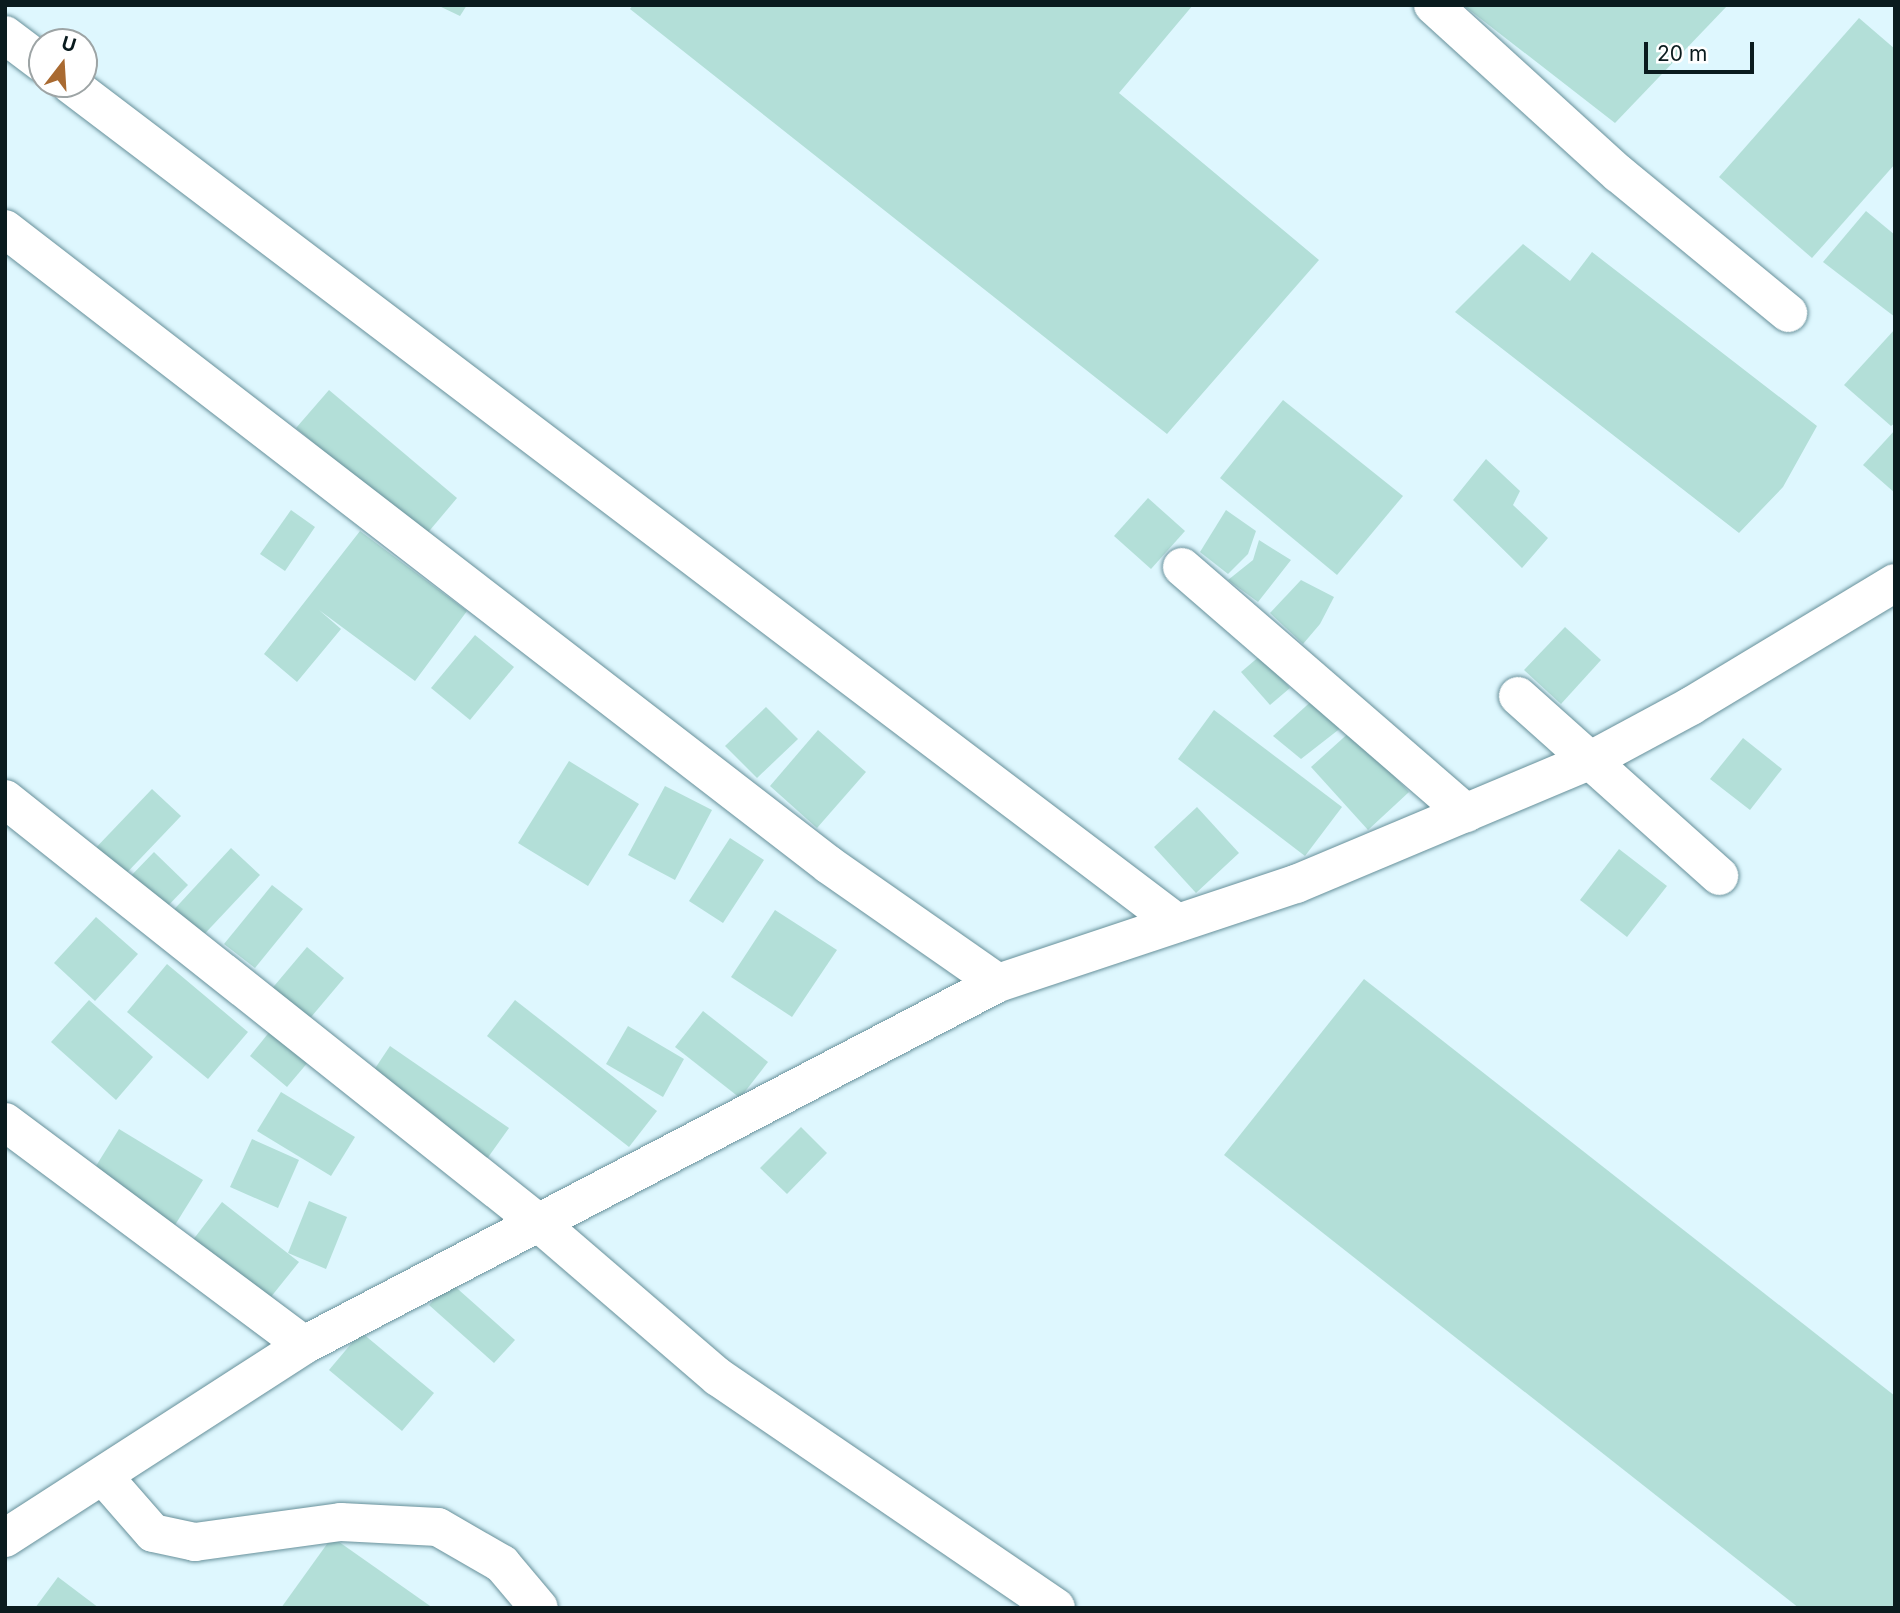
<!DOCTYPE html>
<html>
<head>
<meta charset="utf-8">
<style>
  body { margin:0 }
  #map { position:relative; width:1900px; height:1613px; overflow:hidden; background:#def7fe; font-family:Inter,sans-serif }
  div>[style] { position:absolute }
  .building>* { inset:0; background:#b3dfd8 }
  .roads { filter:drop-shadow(0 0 2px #67909a) drop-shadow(0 0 2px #67909a) }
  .minor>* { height:38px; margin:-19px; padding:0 19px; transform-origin:19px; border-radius:19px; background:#fff }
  span { translate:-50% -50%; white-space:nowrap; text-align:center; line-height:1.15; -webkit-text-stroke:5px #fff; paint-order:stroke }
  .frame { position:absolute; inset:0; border:7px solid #0a1b1e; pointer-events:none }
  .north { position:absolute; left:28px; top:28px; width:70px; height:70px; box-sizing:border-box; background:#fff; border:2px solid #9da4a5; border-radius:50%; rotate:17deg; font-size:19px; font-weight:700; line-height:28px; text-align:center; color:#0a1b1e }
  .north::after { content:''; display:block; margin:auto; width:24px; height:32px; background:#a96a31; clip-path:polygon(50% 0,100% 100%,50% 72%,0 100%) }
  .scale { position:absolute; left:1644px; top:42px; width:110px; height:32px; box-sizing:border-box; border:4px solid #0a1b1e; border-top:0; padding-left:9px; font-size:21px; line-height:24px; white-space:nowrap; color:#0a1b1e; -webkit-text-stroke:5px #fff; paint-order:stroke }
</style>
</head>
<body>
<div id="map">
  <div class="building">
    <div style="clip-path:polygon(437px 5px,467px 5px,460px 16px)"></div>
    <div style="clip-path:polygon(633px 5px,1193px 5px,1119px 93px,1319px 260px,1167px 434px,630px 9px)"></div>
    <div style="clip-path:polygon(1463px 5px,1728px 5px,1615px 123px)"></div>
    <div style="clip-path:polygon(1859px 18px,1895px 49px,1895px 164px,1812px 258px,1719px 177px)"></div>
    <div style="clip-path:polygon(1866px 211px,1895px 235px,1895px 317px,1823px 262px)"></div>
    <div style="clip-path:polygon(1523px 244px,1570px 281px,1592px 252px,1817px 426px,1783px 487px,1739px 533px,1455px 312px)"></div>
    <div style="clip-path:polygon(1895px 329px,1895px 423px,1891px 426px,1844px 385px)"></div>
    <div style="clip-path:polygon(329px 390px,457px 498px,425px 536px,296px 428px)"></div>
    <div style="clip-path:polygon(1283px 400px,1403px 496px,1337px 575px,1220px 478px)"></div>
    <div style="clip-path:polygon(1895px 430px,1895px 493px,1863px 465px)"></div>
    <div style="clip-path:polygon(1486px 459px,1520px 491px,1513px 505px,1548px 538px,1522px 568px,1453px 500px)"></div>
    <div style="clip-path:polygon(1148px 498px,1185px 531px,1151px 569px,1114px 536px)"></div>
    <div style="clip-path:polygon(291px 510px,315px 527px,285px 571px,260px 554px)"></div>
    <div style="clip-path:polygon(1226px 510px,1256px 531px,1248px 554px,1228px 574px,1200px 552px)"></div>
    <div style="clip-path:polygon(360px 531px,467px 611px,415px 681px,319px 610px,341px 629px,297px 682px,264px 654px)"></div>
    <div style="clip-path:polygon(1259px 540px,1291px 560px,1258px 602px,1228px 580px,1253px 560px)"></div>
    <div style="clip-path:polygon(1301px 580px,1334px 597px,1320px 624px,1303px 644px,1270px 613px)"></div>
    <div style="clip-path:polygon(1565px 627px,1601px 660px,1561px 704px,1524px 670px)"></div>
    <div style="clip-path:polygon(475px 635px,514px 667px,470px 720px,431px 688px)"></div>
    <div style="clip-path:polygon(1261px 655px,1290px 688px,1270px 705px,1241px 672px)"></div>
    <div style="clip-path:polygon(1316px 697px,1342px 727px,1301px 759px,1273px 736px)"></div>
    <div style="clip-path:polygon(766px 707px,798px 739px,757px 778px,725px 746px)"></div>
    <div style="clip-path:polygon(1214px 710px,1342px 807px,1305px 856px,1178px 759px)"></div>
    <div style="clip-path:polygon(818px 730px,866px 772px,817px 828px,770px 786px)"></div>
    <div style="clip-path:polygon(1352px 730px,1409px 792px,1368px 830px,1311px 767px)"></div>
    <div style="clip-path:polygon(1743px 738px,1782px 769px,1750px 810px,1710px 779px)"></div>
    <div style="clip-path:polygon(569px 761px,639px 804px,588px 886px,518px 843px)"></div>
    <div style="clip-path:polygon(665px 786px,712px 810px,675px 880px,628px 855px)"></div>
    <div style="clip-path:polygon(152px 789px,181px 816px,118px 882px,89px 855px)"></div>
    <div style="clip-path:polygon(1197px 807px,1239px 853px,1196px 893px,1154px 847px)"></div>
    <div style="clip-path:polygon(730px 838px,764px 860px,723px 923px,689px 901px)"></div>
    <div style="clip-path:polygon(231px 848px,260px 875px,196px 943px,168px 916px)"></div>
    <div style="clip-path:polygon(1619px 849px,1667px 886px,1627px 937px,1580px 900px)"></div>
    <div style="clip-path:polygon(154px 852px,188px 885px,161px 913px,127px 880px)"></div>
    <div style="clip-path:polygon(272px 885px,303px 909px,255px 968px,224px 944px)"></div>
    <div style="clip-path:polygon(775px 910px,837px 950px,792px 1017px,731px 977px)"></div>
    <div style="clip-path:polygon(96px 917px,138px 954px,95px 1001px,54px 963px)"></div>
    <div style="clip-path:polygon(307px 947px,344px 978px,301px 1029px,264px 998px)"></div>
    <div style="clip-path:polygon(167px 964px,248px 1032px,208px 1079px,127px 1012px)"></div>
    <div style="clip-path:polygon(1364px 979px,1895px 1396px,1895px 1608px,1799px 1608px,1224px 1155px)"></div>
    <div style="clip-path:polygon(89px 1000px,153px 1057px,116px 1100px,51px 1042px)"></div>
    <div style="clip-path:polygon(515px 1000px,657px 1111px,629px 1147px,487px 1036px)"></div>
    <div style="clip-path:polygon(703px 1011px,768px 1062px,740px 1098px,675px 1047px)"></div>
    <div style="clip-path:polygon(628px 1026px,684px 1059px,663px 1097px,606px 1064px)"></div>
    <div style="clip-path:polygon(271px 1030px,309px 1061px,287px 1087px,250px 1056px)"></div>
    <div style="clip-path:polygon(390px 1046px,509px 1128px,484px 1163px,366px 1082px)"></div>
    <div style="clip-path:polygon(281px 1092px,355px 1137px,331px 1176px,257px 1131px)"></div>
    <div style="clip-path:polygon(801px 1127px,827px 1153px,787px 1194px,760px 1168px)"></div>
    <div style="clip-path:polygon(119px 1129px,203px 1180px,175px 1225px,91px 1174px)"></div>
    <div style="clip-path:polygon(252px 1139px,299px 1160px,278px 1208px,230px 1187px)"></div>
    <div style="clip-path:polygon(309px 1201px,347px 1217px,326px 1269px,288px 1253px)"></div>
    <div style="clip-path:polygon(222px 1202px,299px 1262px,262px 1308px,186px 1249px)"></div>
    <div style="clip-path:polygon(450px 1282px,515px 1340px,494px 1363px,429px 1305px)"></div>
    <div style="clip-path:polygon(361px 1332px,434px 1393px,402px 1431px,329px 1370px)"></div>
    <div style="clip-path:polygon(332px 1537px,433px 1608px,281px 1608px)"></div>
    <div style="clip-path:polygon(58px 1577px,99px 1608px,35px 1608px)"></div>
  </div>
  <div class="roads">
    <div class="minor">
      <div style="left:1433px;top:5px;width:251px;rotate:42.3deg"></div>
      <div style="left:1619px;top:174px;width:219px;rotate:39.4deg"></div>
      <div style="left:5px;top:35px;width:46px;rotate:37.1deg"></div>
      <div style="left:70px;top:84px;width:1389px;rotate:37.16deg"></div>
      <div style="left:5px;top:229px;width:1041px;rotate:37.66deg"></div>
      <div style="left:829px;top:865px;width:206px;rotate:34.9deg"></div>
      <div style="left:1182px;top:567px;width:376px;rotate:40.9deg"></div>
      <div style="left:1518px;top:696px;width:270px;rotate:41.8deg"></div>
      <div style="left:5px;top:799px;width:683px;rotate:38.46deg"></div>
      <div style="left:540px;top:1224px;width:235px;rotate:40.7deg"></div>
      <div style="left:718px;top:1377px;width:409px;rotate:34.3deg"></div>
      <div style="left:5px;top:1122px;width:373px;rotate:36.7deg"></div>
      <div style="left:104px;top:1477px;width:74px;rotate:48.8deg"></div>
      <div style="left:153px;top:1533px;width:43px;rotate:12.1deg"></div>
      <div style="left:195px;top:1542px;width:147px;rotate:-7.8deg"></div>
      <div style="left:341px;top:1522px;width:97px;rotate:3deg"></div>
      <div style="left:438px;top:1527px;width:74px;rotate:30deg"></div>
      <div style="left:502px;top:1564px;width:57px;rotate:49.9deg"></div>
      <div style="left:5px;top:1538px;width:356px;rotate:-32.8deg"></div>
      <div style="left:304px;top:1345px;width:783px;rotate:-27.55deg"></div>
      <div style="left:998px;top:983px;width:314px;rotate:-18.4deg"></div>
      <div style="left:1296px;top:884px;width:318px;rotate:-22.8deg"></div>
      <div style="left:1589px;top:761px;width:116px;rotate:-28.3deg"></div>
      <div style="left:1691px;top:706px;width:238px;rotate:-31.1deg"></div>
    </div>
  </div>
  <div class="frame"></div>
  <div class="north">U</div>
  <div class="scale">20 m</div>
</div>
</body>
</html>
